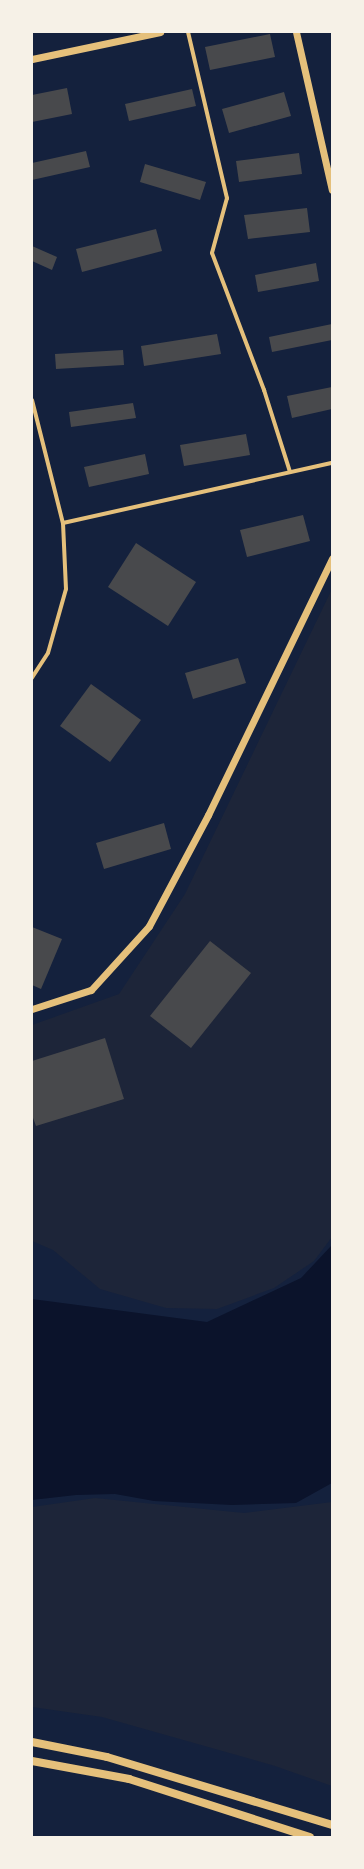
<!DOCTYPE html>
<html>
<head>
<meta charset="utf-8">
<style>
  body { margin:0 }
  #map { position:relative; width:364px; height:1869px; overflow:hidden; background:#14213d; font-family:Ubuntu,sans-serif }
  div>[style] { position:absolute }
  .green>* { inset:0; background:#1d2539 }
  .water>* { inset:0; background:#0b132b }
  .building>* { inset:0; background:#48494c }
  .minor>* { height:4px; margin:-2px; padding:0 2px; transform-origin:2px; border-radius:2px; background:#e5c07b }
  .tertiary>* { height:7px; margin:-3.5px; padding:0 3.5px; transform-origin:3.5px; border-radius:3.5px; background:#e5c07b }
  .secondary>* { height:8px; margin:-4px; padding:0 4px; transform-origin:4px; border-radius:4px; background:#e5c07b }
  span { translate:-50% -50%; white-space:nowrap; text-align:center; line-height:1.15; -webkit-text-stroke:3.5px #f6f1e7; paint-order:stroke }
  .frame { position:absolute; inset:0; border:33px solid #f6f1e7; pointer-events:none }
</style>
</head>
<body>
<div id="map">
  <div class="green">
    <div style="clip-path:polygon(332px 589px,332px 1237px,314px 1261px,274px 1288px,217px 1309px,166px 1308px,100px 1289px,53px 1250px,32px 1241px,32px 1025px,119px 994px,185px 894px)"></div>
    <div style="clip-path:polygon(95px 1498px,244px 1513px,332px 1502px,332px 1786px,275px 1766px,102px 1717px,32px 1707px,32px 1507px)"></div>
  </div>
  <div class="water">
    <div style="clip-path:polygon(332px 1245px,332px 1483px,296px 1503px,232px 1505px,154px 1501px,115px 1494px,76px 1495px,32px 1500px,32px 1299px,207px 1322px,301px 1278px)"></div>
  </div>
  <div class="building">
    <div style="clip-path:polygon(270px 34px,275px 57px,210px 70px,205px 47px)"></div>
    <div style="clip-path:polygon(67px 88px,72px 114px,32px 122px,32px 95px)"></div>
    <div style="clip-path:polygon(192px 89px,196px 106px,129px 121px,125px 104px)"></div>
    <div style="clip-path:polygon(284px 92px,291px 116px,229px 133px,222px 109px)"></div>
    <div style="clip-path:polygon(86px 151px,90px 167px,32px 180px,32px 163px)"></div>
    <div style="clip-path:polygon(299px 153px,302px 174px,239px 182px,236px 161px)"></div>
    <div style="clip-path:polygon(145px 164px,206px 182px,200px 200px,140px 182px)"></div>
    <div style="clip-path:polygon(307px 208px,310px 232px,248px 239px,244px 215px)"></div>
    <div style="clip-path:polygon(156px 229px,162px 251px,82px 272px,76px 249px)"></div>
    <div style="clip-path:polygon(32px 246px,57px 257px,52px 270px,32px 261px)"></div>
    <div style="clip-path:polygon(316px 263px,319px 281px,258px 292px,255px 275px)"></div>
    <div style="clip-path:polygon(332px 324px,332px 340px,272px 352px,269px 337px)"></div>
    <div style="clip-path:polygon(217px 334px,221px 354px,144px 366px,141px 346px)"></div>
    <div style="clip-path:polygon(123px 350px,124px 365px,56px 369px,55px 354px)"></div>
    <div style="clip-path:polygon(332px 387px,332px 409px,292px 418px,287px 396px)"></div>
    <div style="clip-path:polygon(133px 403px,136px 418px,71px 427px,69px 412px)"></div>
    <div style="clip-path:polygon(246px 434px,250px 455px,184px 466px,180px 445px)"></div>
    <div style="clip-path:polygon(145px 454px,149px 474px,89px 487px,84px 467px)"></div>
    <div style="clip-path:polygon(303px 515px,310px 541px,247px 557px,240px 530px)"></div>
    <div style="clip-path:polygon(136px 543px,196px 582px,168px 626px,108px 587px)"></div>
    <div style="clip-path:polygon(238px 658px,246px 683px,193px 699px,185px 673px)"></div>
    <div style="clip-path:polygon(91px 684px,141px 720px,110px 762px,60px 726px)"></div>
    <div style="clip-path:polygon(164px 823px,171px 849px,104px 869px,96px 843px)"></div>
    <div style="clip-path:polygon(32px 927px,62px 939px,41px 989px,32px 985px)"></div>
    <div style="clip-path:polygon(210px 941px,251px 973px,191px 1048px,150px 1016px)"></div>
    <div style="clip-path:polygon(105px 1038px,124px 1099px,36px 1126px,32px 1115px,32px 1061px)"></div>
  </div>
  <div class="minor">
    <div style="left:188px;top:32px;width:171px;rotate:76.8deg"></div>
    <div style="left:227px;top:198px;width:57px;rotate:105.3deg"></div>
    <div style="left:212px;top:253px;width:147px;rotate:69.2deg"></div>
    <div style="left:264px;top:390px;width:86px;rotate:72.4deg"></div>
    <div style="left:32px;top:400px;width:127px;rotate:75.9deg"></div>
    <div style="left:63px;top:523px;width:66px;rotate:87.4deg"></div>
    <div style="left:66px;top:589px;width:66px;rotate:105.7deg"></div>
    <div style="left:48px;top:653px;width:30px;rotate:123deg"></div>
    <div style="left:63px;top:523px;width:276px;rotate:-12.6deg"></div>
  </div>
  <div class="tertiary">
    <div style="left:296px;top:32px;width:162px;rotate:77.2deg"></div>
    <div style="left:32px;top:59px;width:131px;rotate:-11.9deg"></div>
    <div style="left:32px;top:1009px;width:62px;rotate:-17.9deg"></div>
    <div style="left:91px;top:990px;width:86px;rotate:-47.8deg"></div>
    <div style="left:149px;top:926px;width:126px;rotate:-62deg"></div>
    <div style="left:208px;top:815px;width:285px;rotate:-64.2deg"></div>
  </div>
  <div class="secondary">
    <div style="left:32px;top:1742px;width:76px;rotate:11.3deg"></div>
    <div style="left:107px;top:1757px;width:235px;rotate:16.8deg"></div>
    <div style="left:32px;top:1761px;width:99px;rotate:10.5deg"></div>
    <div style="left:129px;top:1779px;width:190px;rotate:17.8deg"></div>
  </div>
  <div class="frame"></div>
</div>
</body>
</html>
